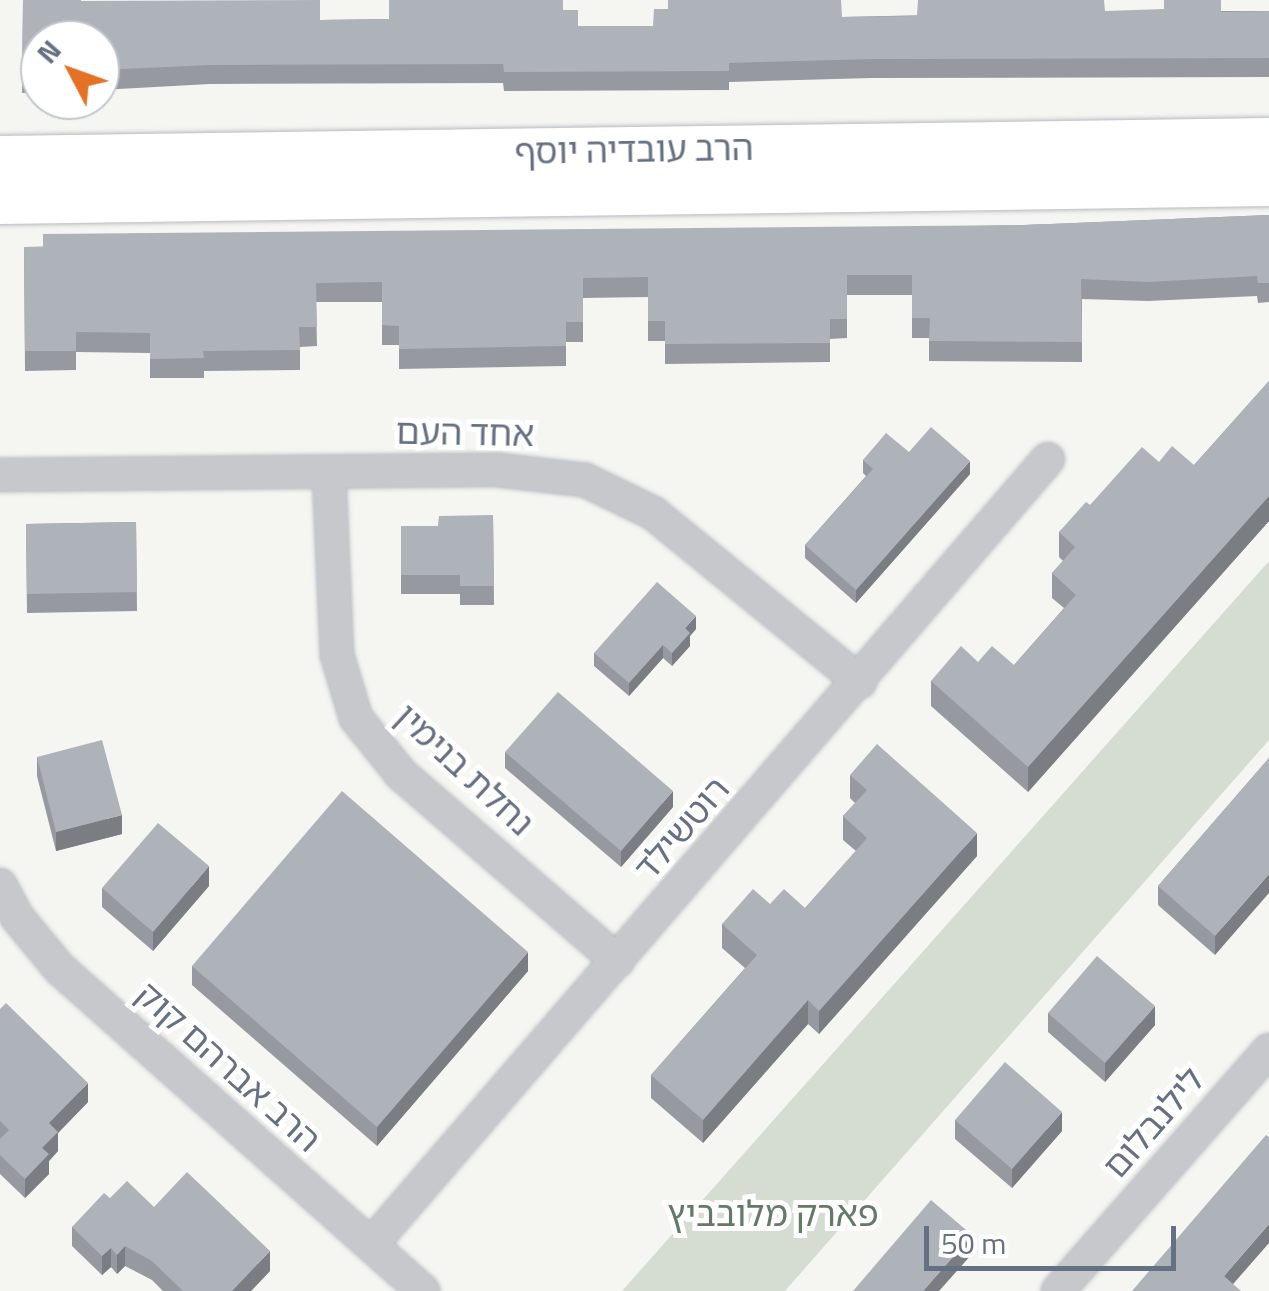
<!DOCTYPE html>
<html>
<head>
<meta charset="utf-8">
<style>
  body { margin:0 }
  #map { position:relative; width:1269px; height:1291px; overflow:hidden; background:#f5f6f2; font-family:"Titillium Web","Noto Sans Hebrew",sans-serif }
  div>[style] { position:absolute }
  .green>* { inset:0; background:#d5ddd3 }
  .roads { filter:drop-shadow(0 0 2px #b8bbc0) drop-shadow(0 0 2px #b8bbc0) }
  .street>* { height:32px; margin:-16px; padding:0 16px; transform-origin:16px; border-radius:16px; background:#c6c8cc }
  .secondary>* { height:45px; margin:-22.5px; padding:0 22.5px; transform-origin:22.5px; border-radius:22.5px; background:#fff }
  .wall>* { inset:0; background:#969aa0 }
  .shaded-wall>* { inset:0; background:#7a7d82 }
  .building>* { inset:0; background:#aeb3ba }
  span { translate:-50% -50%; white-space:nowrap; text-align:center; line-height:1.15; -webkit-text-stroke:10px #fff; paint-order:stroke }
  .street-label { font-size:35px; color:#657083 }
  .park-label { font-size:35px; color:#647a64 }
  .north { position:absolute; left:20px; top:20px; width:100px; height:100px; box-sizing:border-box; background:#fff; border:2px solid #c1c6cd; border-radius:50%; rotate:311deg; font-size:28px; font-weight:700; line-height:40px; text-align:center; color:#657083 }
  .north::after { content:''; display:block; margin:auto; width:35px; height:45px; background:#e37225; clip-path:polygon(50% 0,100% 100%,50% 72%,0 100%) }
  .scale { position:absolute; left:924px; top:1226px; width:252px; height:45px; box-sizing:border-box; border:5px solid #657083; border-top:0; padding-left:12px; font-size:30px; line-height:35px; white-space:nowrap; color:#657083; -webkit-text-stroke:8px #fff; paint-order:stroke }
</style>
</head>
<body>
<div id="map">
  <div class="green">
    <div style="clip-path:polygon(1269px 561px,1269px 740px,785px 1291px,622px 1291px)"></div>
  </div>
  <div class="roads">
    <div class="street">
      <div style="left:329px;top:472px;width:183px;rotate:87.5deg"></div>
      <div style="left:337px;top:655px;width:66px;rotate:73.2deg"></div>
      <div style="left:356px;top:718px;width:72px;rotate:51.2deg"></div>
      <div style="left:401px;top:774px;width:286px;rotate:40.8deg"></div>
      <div style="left:0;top:475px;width:498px;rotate:-0.6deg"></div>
      <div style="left:498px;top:470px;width:88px;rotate:6.6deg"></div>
      <div style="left:585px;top:480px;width:76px;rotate:25.9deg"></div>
      <div style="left:653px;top:513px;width:267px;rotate:39.2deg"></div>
      <div style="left:0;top:885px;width:36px;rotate:62deg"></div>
      <div style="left:17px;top:917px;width:66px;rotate:50.5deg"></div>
      <div style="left:59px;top:968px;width:487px;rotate:41.6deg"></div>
      <div style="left:371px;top:1245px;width:1037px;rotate:-49.26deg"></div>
      <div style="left:1058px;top:1291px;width:320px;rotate:-48.8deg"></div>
    </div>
    <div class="secondary">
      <div style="left:0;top:158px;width:1269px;rotate:-0.81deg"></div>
      <div style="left:0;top:201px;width:1269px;rotate:-0.81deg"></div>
    </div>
  </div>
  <div class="wall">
    <div style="clip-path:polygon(23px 0,81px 1px,320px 20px,389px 19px,563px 10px,578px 26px,653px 26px,842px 17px,1105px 11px,1269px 11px,1269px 77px,872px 78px,729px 82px,729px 90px,504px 91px,503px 83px,210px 84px,100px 90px,100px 40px,40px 40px,40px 92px,22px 93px)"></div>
    <div style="clip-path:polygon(1269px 215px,1269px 302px,1258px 303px,1257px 296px,1148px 301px,1082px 299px,1082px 362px,929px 361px,929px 338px,912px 338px,912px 295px,847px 295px,847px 338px,830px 339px,830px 362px,665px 364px,665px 341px,648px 341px,648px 297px,583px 298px,583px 342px,566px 342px,566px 366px,399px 369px,399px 345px,382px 345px,382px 302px,316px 302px,317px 346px,300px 347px,300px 370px,204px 371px,204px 378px,150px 378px,150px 353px,76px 352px,76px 370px,25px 371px,24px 247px,1024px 225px)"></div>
    <div style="clip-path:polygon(1269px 381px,1269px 521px,1028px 792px,931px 706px,931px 681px,978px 662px,1014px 665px,1064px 608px,1052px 598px,1052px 573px,1063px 561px,1059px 557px,1059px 532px,1090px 505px,1159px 462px,1194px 465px)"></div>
    <div style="clip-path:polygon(909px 452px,970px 474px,856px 603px,805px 558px,805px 545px,866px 476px,863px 473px,863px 460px)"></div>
    <div style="clip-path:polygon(493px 515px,494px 605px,460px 605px,460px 594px,401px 594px,401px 526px,438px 526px)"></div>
    <div style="clip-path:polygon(136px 522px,137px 611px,27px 613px,26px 524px)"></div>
    <div style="clip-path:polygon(696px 629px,690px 636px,690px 646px,672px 666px,663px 658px,629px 696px,594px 666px,594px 653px)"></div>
    <div style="clip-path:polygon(505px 752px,673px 807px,621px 867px,505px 768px)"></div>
    <div style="clip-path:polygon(37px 757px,122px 834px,56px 851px,37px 776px)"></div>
    <div style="clip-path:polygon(1269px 758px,1215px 955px,1158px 905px,1158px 886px)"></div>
    <div style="clip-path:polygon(850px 775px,977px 856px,819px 1034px,808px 1024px,703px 1143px,651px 1098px,651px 1075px,745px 968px,722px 948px,722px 924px,770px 904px,805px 908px,856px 851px,843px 840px,843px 816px,855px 803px,850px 798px)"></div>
    <div style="clip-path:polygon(209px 886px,153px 951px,102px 907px,102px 888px)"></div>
    <div style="clip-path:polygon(192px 966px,528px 971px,377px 1146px,192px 985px)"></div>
    <div style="clip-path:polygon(0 1009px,88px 1102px,58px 1133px,58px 1151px,49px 1161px,49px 1174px,25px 1198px,0 1174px)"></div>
    <div style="clip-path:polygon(1048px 1013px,1155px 1025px,1105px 1082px,1048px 1032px)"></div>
    <div style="clip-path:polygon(955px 1120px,1062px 1131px,1012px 1188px,955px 1139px)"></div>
    <div style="clip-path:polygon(110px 1198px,154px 1207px,270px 1271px,251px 1291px,163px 1291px,152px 1280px,125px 1266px,117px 1274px,111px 1267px,102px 1275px,72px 1246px,72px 1227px)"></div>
  </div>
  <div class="shaded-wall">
    <div style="clip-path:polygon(970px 461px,970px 474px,856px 603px,856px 590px)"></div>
    <div style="clip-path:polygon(1269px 496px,1269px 521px,1028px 792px,1028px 767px)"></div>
    <div style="clip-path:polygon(696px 616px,696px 629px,690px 636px,690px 646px,672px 666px,672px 653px,685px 628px)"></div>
    <div style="clip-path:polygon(663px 645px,663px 658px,629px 696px,629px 683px)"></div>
    <div style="clip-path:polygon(673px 791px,673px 807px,621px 867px,621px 851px)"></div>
    <div style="clip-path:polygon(122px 815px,122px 834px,56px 851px,56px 832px)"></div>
    <div style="clip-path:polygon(977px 833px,977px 856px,819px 1034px,819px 1011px)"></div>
    <div style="clip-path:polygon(209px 866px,209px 886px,153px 951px,153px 932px)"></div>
    <div style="clip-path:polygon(1269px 874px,1269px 893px,1215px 955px,1215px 936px)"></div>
    <div style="clip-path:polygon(528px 952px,528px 971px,377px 1146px,377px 1127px)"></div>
    <div style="clip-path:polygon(808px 1000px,808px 1024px,703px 1143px,703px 1120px)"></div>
    <div style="clip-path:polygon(1155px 1006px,1155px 1025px,1105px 1082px,1105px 1063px)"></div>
    <div style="clip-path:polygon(88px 1083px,88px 1102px,58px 1133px,58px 1151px,49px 1161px,49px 1174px,25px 1198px,25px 1179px,42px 1148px,49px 1123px)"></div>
    <div style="clip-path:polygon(1062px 1112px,1062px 1131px,1012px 1188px,1012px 1169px)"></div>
    <div style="clip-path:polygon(1269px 1224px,1269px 1243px,1227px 1291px,1224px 1276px)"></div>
    <div style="clip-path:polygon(972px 1235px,972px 1254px,939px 1291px,923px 1291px)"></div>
    <div style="clip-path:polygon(125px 1246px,125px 1266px,117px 1274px,117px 1255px)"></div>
    <div style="clip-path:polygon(111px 1248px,111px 1267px,102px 1275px,102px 1256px)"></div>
    <div style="clip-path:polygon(270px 1251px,270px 1271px,251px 1291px,232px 1291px)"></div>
  </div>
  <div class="building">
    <div style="clip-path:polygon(23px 0,81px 0,81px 1px,320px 0,320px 20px,389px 19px,389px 0,563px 0,563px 10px,578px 10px,578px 26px,653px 26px,654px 9px,668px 9px,668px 0,841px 0,842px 17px,917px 16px,918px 0,1104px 0,1105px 11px,1164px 9px,1164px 0,1221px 0,1221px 12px,1269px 11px,1269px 58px,872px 59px,729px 63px,729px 71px,504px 72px,503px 64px,210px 65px,100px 70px,100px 40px,40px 40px,40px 73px,22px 74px)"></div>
    <div style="clip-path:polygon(1269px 215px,1269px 283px,1258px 283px,1257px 276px,1148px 282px,1081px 279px,1082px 342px,929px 341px,930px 318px,912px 318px,912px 275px,847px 275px,847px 319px,830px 319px,830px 343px,665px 344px,665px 321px,648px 321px,648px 277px,583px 278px,583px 322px,566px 322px,566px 346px,399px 349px,399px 326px,382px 325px,382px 282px,316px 283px,317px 327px,299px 327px,300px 350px,203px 351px,204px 358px,150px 359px,150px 333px,76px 332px,76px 351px,25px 351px,24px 247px,43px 247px,43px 234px,1024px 225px)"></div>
    <div style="clip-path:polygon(1269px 381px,1269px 496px,1028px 767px,931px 681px,961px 646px,978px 662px,992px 646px,1014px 665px,1076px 595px,1052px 573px,1075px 547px,1059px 532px,1086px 502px,1090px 505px,1142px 447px,1159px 462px,1172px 446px,1194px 465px)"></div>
    <div style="clip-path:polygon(931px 427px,970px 461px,856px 590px,805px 545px,873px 469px,863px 460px,886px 433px,909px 452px)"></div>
    <div style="clip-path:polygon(493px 515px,494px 586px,460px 586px,460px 575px,401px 575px,401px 526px,438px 526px,439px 516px)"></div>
    <div style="clip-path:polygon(136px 522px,137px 592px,27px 594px,26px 524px)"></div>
    <div style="clip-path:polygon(657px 582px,696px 616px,685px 628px,690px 633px,672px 653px,663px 645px,629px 683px,594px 653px)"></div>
    <div style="clip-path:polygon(558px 692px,673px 791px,621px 851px,505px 752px)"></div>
    <div style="clip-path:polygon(102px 740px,122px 815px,56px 832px,37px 757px)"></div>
    <div style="clip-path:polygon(877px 744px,977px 833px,819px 1011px,808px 1000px,703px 1120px,651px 1075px,757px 955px,722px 924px,753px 889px,770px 904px,784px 889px,805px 908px,867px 838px,843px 816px,867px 790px,850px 775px)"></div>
    <div style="clip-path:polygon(1269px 758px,1269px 874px,1215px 936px,1158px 886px)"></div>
    <div style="clip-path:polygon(342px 791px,528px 952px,377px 1127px,192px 966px)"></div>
    <div style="clip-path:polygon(158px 823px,209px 866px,153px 932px,102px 888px)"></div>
    <div style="clip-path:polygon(1097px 956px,1155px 1006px,1105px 1063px,1048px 1013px)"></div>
    <div style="clip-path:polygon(6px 1003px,88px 1083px,49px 1123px,58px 1132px,42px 1148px,49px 1154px,25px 1179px,0 1155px,0 1139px,9px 1130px,0 1121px,0 1009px)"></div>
    <div style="clip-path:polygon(1005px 1062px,1062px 1112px,1012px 1169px,955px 1120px)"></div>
    <div style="clip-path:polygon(1266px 1135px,1269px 1137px,1269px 1224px,1224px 1276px,1241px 1291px,1132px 1291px)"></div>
    <div style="clip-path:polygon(187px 1172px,270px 1251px,232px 1291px,183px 1291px,152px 1261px,125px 1246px,117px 1255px,111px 1248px,102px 1256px,72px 1227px,104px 1193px,110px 1198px,127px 1181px,154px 1207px)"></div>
    <div style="clip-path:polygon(931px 1200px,972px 1235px,923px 1291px,853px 1291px)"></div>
  </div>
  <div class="street-label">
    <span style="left:634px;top:149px;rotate:-1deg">הרב עובדיה יוסף</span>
    <span style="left:465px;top:432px;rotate:1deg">אחד העם</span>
    <span style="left:465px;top:769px;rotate:43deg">נחלת בנימין</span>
    <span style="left:681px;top:828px;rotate:-49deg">רוטשילד</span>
    <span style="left:229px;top:1066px;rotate:42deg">הרב אברהם קוק</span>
    <span style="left:1153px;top:1122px;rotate:-49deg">לילנבלום</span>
  </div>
  <div class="park-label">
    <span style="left:773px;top:1213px">פארק מלובביץ</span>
  </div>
  <div class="north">N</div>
  <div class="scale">50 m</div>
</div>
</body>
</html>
